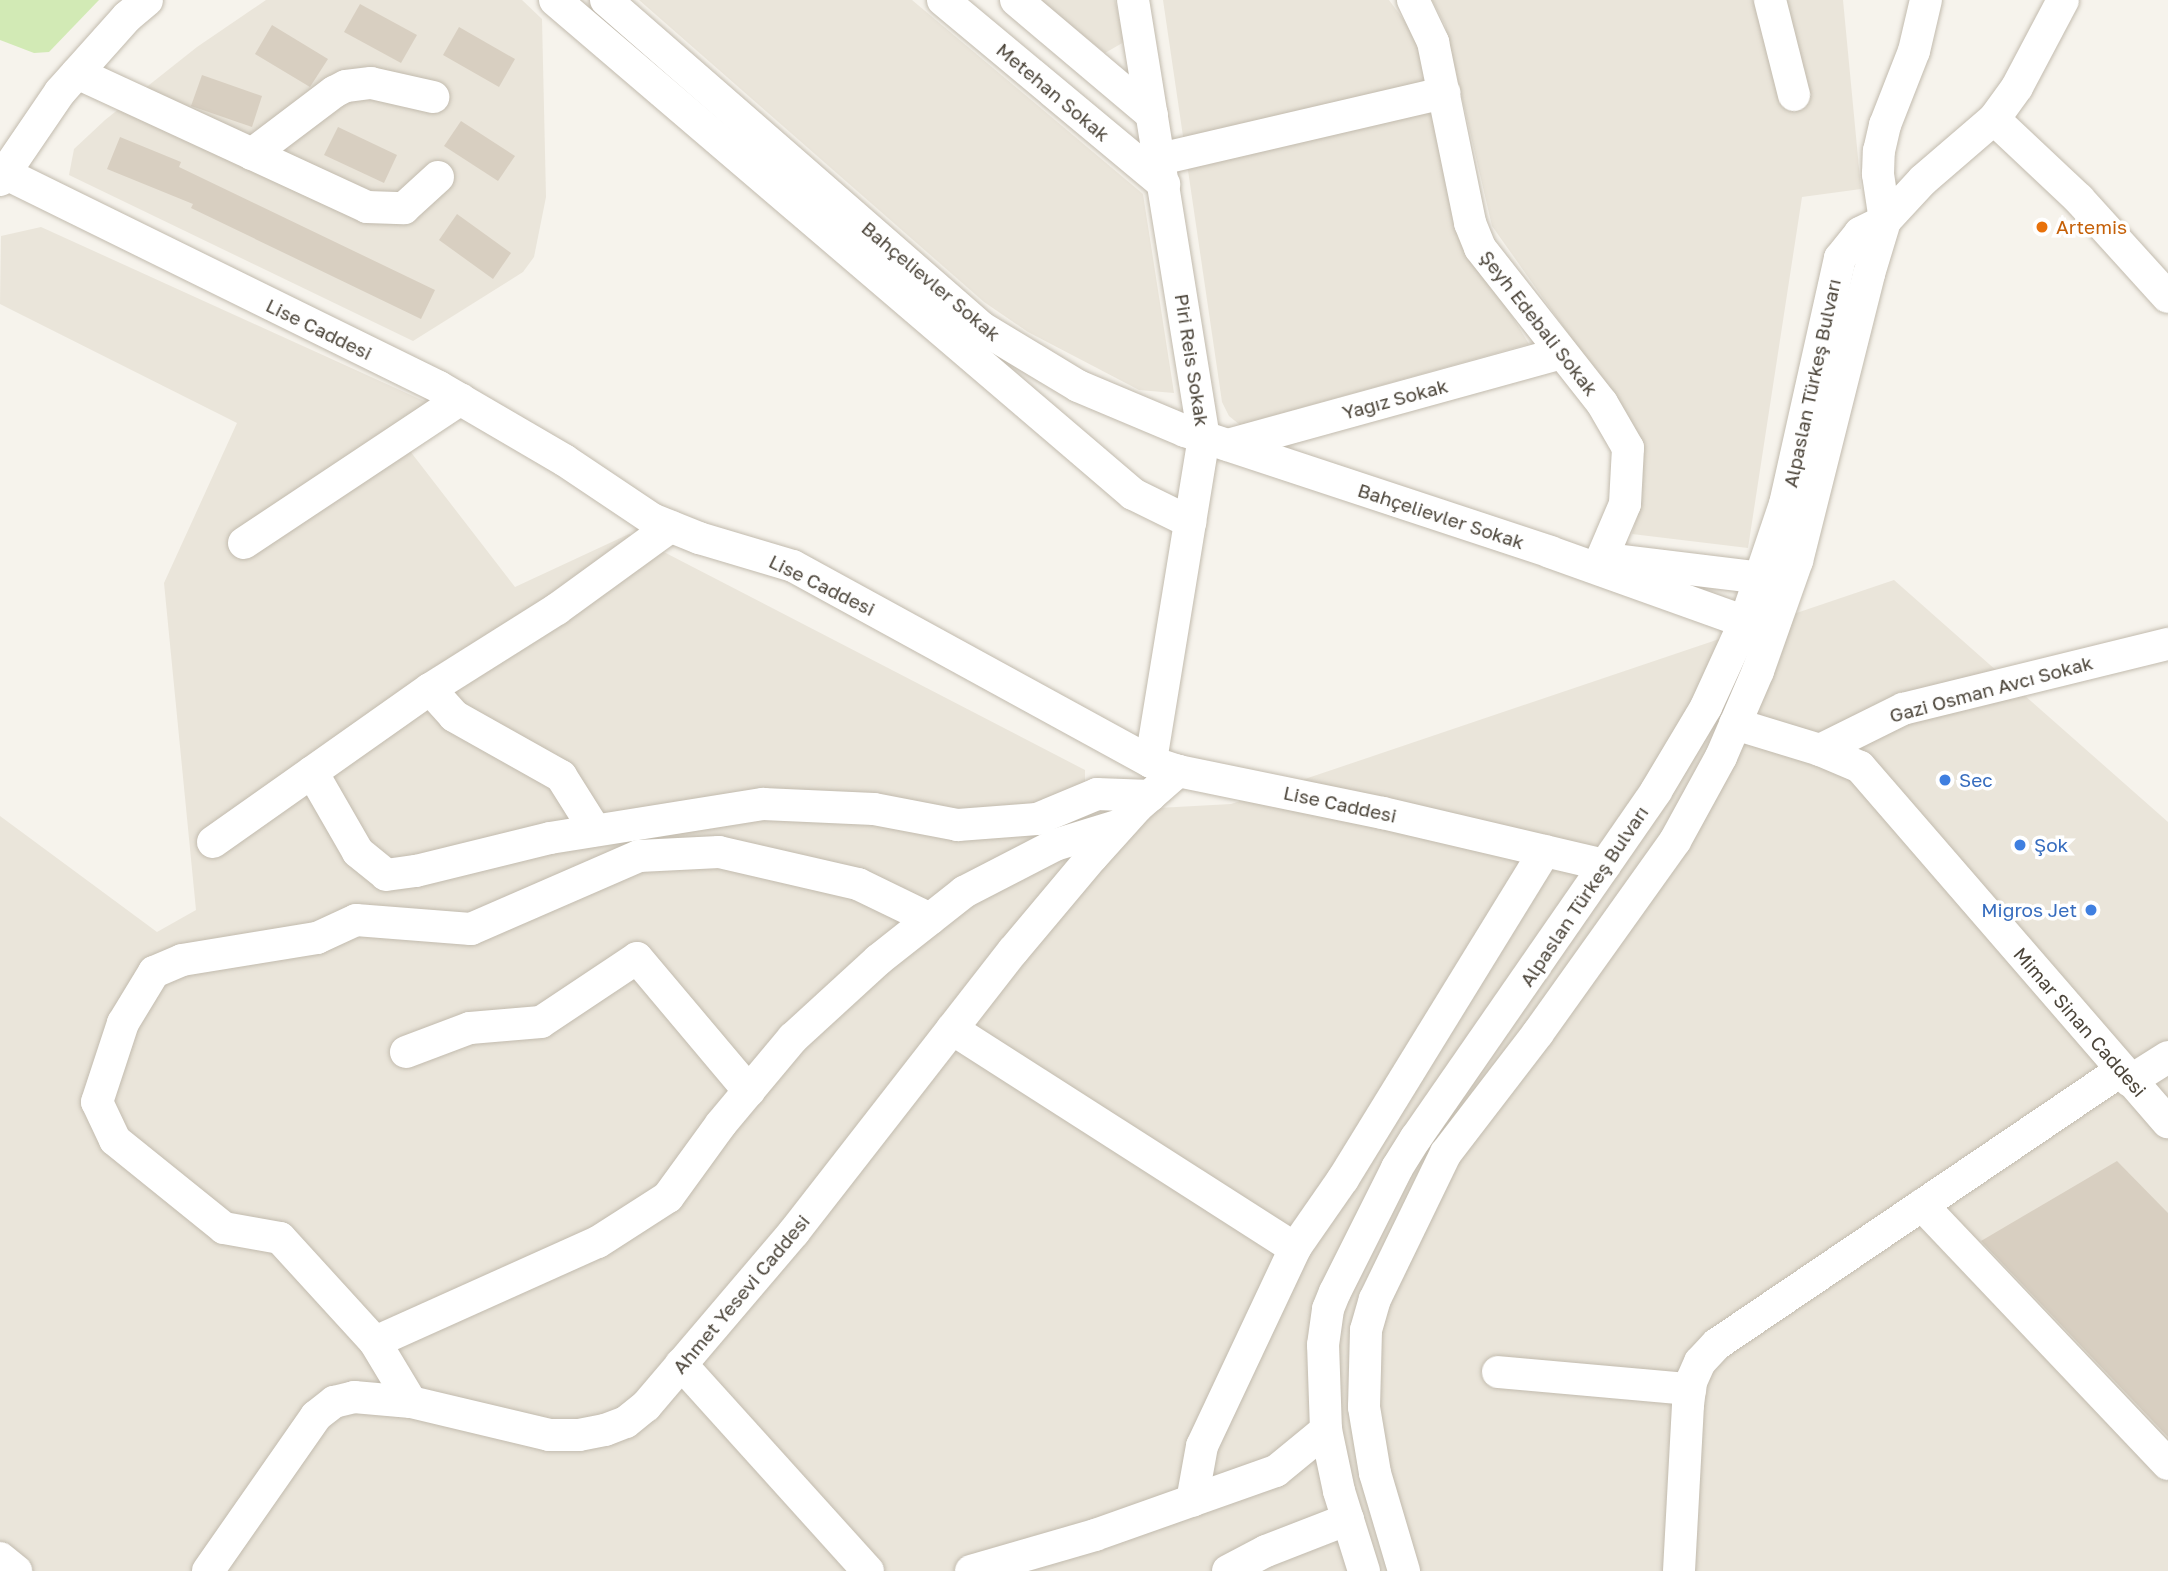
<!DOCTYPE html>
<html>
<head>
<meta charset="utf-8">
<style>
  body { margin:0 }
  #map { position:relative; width:2168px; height:1571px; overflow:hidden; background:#f6f3ec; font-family:"Golos Text",sans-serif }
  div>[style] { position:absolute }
  .residential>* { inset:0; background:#eae5da }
  .green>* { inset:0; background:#d2eab5 }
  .building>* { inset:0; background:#d8cfc1 }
  .roads { filter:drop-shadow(0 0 2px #c2bbae) drop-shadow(0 0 2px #c2bbae) }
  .minor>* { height:32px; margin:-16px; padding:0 16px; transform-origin:16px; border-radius:16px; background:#fff }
  .dots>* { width:19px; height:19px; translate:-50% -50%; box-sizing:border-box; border:4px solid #fff; border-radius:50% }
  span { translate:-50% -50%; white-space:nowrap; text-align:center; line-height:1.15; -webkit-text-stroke:7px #fff; paint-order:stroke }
  .street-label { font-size:19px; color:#4b4439 }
  .food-label { font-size:19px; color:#c56008 }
  .left { translate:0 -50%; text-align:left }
  .shop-label { font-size:19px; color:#366cbe }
  .right { translate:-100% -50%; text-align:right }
</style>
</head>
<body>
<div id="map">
  <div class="residential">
    <div style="clip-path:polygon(266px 0,522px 0,542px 19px,546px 197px,534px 257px,523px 272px,413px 341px,69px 175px,74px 149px,105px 120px,197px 47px)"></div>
    <div style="clip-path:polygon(639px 0,912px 0,1143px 194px,1174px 393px,1139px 390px,1028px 332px,984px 302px)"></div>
    <div style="clip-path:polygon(1040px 0,1115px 0,1124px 42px,1105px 53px)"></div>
    <div style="clip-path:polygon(1163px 0,1389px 0,1411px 30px,1422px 58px,1464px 238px,1529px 344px,1240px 425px,1229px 416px,1222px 402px)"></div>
    <div style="clip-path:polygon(1432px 0,1843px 0,1861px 189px,1802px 197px,1748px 548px,1632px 534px,1642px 500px,1643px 464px,1621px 408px,1492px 226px,1445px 25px)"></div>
    <div style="clip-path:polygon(41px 227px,457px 416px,410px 451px,515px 587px,629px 534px,1085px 770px,1085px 812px,1231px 804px,1894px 580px,2168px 822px,2168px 1571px,0 1571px,0 816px,157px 932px,196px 910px,164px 583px,237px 423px,0 304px,1px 236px)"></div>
  </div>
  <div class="green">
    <div style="clip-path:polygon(0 0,99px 0,49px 52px,34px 53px,0 40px)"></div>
  </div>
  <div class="building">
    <div style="clip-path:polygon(360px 4px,417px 35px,401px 63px,344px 32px)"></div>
    <div style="clip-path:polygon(272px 25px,328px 59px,310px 87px,255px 54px)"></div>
    <div style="clip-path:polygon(459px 27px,515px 59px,499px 87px,443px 55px)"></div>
    <div style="clip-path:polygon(202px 75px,262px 96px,252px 127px,191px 106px)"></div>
    <div style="clip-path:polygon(461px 121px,515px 156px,498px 181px,444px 146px)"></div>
    <div style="clip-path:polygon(338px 127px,397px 155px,384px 183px,324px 155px)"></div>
    <div style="clip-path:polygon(120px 137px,181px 162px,179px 167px,435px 290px,421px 319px,191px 208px,193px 204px,107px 169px)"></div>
    <div style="clip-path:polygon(457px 214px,511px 253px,493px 279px,439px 240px)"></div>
    <div style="clip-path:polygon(2117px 1161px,2168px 1213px,2168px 1437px,1981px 1241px)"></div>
  </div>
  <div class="roads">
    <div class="minor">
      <div style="left:555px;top:0;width:760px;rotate:40.52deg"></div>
      <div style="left:1133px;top:494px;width:64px;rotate:26.2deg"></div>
      <div style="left:606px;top:0;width:499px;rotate:41.1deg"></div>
      <div style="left:982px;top:328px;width:112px;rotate:31.1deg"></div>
      <div style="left:1078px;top:386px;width:116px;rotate:22.8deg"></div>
      <div style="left:1185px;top:431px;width:385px;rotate:18.3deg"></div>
      <div style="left:1550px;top:552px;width:207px;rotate:19.7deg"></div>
      <div style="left:943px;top:0;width:288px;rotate:39.8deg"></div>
      <div style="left:1016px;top:0;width:178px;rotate:40.2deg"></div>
      <div style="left:1133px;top:0;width:443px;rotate:80.8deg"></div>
      <div style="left:1204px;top:437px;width:329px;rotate:99.3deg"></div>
      <div style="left:1413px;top:0;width:47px;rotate:64.5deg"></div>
      <div style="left:1433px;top:42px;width:185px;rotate:78.4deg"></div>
      <div style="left:1470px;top:223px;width:27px;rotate:68deg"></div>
      <div style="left:1480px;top:248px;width:197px;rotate:51.8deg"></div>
      <div style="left:1602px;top:403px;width:52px;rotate:60deg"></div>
      <div style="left:1628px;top:448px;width:56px;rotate:93.1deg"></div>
      <div style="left:1625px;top:504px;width:59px;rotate:113.1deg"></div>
      <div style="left:1770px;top:0;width:98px;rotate:75.8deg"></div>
      <div style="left:77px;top:73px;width:319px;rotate:24.8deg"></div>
      <div style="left:367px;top:207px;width:37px;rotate:2deg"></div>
      <div style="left:404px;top:208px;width:46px;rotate:-42.4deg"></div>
      <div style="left:1994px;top:119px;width:117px;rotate:43.3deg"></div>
      <div style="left:2079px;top:199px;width:132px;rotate:47.8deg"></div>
      <div style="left:252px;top:154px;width:103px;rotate:-37.1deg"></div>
      <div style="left:334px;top:92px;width:13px;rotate:-27deg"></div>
      <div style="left:346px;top:86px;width:25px;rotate:-7deg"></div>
      <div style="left:371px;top:83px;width:64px;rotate:12.7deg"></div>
      <div style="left:1160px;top:159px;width:292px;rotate:-13.1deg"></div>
      <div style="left:0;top:171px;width:489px;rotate:26.2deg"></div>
      <div style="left:439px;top:387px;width:145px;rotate:30.3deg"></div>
      <div style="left:564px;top:460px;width:106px;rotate:33.8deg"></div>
      <div style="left:652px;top:519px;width:51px;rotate:22deg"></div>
      <div style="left:699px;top:538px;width:98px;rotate:16.6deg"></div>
      <div style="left:793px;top:566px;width:408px;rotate:28.7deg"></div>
      <div style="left:1151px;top:762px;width:28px;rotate:18deg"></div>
      <div style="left:1178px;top:771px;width:209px;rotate:11.6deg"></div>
      <div style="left:1383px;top:813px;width:228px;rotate:13.2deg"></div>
      <div style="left:0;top:180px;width:107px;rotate:-55.7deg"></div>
      <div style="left:60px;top:92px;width:101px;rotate:-48.2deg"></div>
      <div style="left:127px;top:17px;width:26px;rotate:-40deg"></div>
      <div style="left:1885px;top:221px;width:48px;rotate:-98.5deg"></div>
      <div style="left:1878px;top:174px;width:23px;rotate:-88deg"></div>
      <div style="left:1879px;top:151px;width:27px;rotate:-77deg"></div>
      <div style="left:1885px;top:125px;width:79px;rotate:-68.6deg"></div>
      <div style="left:1914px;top:51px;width:52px;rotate:-76.8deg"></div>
      <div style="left:1228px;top:445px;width:346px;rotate:-15.4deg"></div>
      <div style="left:244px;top:543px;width:260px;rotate:-33.6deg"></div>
      <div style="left:1607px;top:559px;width:156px;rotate:7deg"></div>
      <div style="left:430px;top:689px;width:36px;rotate:48deg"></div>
      <div style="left:454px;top:716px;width:123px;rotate:29.3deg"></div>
      <div style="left:561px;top:776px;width:64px;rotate:57.8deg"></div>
      <div style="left:1735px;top:724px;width:89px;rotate:17deg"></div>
      <div style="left:1820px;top:750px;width:43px;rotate:23deg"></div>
      <div style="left:1860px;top:767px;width:470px;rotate:49.1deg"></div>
      <div style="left:1820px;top:750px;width:93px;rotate:-26.3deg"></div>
      <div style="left:1903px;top:709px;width:273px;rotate:-13.8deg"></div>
      <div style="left:312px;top:772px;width:92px;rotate:60.1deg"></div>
      <div style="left:358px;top:852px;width:36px;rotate:39deg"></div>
      <div style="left:386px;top:875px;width:30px;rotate:-8deg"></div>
      <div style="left:416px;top:871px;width:138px;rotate:-13.8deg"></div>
      <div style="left:550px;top:838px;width:216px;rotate:-9.1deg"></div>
      <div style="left:763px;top:804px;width:111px;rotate:2.6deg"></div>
      <div style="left:874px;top:809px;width:86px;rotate:10.8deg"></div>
      <div style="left:958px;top:825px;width:79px;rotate:-4.3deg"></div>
      <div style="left:1037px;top:819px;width:65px;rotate:-22.6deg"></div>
      <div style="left:1097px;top:794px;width:53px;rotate:2.2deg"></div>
      <div style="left:213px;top:842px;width:266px;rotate:-35.2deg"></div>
      <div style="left:430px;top:689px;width:150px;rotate:-32.2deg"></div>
      <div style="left:557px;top:609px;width:140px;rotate:-36deg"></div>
      <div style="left:952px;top:1029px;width:407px;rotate:32.6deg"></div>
      <div style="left:406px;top:1052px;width:68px;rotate:-20.6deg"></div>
      <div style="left:470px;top:1028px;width:71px;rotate:-4.8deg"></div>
      <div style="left:541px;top:1022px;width:115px;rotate:-33.7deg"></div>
      <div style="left:637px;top:958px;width:174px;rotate:49.9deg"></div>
      <div style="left:2130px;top:1081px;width:45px;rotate:-32.3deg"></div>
      <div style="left:1922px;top:1205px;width:357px;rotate:46.5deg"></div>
      <div style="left:375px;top:1342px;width:244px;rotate:-24.2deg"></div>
      <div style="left:598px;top:1242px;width:83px;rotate:-32.7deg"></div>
      <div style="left:668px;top:1197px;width:90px;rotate:-54deg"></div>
      <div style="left:721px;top:1124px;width:112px;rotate:-50.1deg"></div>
      <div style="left:793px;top:1038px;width:115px;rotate:-42.5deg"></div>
      <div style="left:878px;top:960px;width:110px;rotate:-38.3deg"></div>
      <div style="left:964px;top:892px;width:102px;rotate:-27.3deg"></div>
      <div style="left:1055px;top:845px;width:68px;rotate:-17.1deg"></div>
      <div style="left:681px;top:1364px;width:279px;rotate:47.9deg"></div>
      <div style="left:1498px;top:1372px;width:193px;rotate:5.1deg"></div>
      <div style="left:411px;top:1402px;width:70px;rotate:-121deg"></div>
      <div style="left:375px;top:1342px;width:141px;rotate:-132.4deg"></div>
      <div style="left:280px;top:1238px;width:57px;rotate:-169.9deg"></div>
      <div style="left:224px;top:1228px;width:140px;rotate:-141.1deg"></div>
      <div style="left:115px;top:1140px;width:42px;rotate:-115.3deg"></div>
      <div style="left:97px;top:1102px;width:83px;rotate:-71.8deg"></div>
      <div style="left:123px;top:1023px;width:60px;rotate:-58.7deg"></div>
      <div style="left:154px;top:972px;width:30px;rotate:-23deg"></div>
      <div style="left:182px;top:960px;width:137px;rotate:-9.3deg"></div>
      <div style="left:317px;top:938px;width:43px;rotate:-24.8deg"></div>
      <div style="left:356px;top:920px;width:115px;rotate:4.5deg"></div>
      <div style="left:471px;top:929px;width:183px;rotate:-23.5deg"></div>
      <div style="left:639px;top:856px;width:80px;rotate:-2.9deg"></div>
      <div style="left:719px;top:852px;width:143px;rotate:13deg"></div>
      <div style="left:858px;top:884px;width:80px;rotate:25.9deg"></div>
      <div style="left:1192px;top:1501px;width:56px;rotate:-79.7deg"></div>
      <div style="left:1202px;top:1446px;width:219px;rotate:-64.8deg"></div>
      <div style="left:1295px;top:1248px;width:84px;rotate:-55.2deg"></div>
      <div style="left:1343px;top:1179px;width:385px;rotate:-58.4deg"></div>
      <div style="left:0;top:1558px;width:21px;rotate:39deg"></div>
      <div style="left:208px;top:1571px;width:189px;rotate:-55.1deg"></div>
      <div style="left:316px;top:1416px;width:23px;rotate:-38deg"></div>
      <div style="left:334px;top:1402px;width:21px;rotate:-14deg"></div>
      <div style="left:354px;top:1397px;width:57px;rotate:5deg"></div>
      <div style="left:411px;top:1402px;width:142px;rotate:13.4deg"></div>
      <div style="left:549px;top:1435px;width:30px"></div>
      <div style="left:579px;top:1435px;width:26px;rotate:-11deg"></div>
      <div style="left:605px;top:1430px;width:22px;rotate:-21deg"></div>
      <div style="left:626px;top:1422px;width:26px;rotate:-39deg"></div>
      <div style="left:646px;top:1406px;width:228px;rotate:-49.6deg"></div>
      <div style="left:794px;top:1232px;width:356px;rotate:-52.1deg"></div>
      <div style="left:1013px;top:951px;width:123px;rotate:-50deg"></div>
      <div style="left:1092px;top:857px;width:67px;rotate:-48deg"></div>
      <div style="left:1137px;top:807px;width:55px;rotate:-41.3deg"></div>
      <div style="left:971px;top:1571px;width:129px;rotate:-16.2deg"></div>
      <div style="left:1095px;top:1535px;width:192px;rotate:-19.5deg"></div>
      <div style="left:1276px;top:1471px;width:65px;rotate:-39.4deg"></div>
      <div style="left:1228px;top:1571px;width:43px;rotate:-27.8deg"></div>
      <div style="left:1266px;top:1551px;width:88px;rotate:-21.3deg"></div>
      <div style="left:1364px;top:1571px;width:84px;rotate:-107.4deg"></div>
      <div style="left:1339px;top:1491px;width:62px;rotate:-102deg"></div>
      <div style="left:1326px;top:1430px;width:85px;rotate:-92deg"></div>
      <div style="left:1323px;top:1345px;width:36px;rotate:-82deg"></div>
      <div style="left:1328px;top:1309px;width:18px;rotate:-68deg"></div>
      <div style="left:1335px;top:1292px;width:139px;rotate:-63.4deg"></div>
      <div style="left:1397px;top:1168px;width:36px;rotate:-58deg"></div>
      <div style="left:1416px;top:1138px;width:422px;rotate:-55.3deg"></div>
      <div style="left:1656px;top:791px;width:98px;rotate:-59.2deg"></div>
      <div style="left:1706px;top:707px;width:94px;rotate:-65.4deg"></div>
      <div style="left:1745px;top:622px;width:125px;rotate:-71.3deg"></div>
      <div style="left:1785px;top:504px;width:252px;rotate:-77.4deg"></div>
      <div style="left:1840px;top:258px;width:32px;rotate:-51deg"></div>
      <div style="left:1860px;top:233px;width:28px;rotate:-26deg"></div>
      <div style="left:1404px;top:1571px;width:102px;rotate:-106.5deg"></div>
      <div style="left:1375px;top:1473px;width:67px;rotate:-99.5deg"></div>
      <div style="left:1364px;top:1407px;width:77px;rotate:-88.5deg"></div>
      <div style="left:1366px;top:1330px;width:32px;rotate:-74deg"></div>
      <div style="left:1375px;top:1299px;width:162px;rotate:-64.1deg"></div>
      <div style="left:1446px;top:1153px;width:151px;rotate:-52.5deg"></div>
      <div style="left:1538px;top:1033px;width:236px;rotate:-54.5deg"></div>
      <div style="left:1675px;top:841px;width:96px;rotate:-61.3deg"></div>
      <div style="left:1721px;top:757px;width:94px;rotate:-66.7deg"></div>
      <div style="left:1758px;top:671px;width:117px;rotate:-70.5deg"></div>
      <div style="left:1797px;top:561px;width:296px;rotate:-75.9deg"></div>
      <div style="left:1869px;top:274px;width:55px;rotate:-73.2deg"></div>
      <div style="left:1885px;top:221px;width:56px;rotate:-47.2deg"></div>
      <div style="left:1923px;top:180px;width:94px;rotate:-40.7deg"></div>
      <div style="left:1994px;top:119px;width:39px;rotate:-54deg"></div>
      <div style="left:2017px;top:87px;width:98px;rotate:-62.1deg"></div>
      <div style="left:1679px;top:1571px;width:166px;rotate:-86.9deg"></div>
      <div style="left:1688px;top:1405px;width:23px;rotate:-83deg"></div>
      <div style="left:1691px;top:1382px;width:22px;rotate:-66deg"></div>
      <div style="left:1700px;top:1362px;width:25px;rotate:-47deg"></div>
      <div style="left:1717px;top:1344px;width:488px;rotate:-34.1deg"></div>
    </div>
  </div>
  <div class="dots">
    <div style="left:2042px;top:227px;background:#e8710a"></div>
    <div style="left:1945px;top:780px;background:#3f7fe0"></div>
    <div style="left:2020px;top:845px;background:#3f7fe0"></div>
    <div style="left:2091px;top:910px;background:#3f7fe0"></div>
  </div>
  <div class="street-label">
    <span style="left:1053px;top:92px;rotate:40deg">Metehan Sokak</span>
    <span style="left:931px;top:281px;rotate:40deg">Bahçelievler Sokak</span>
    <span style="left:1539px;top:323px;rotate:52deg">Şeyh Edebali Sokak</span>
    <span style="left:319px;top:329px;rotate:26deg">Lise Caddesi</span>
    <span style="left:1192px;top:360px;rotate:81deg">Piri Reis Sokak</span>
    <span style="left:1812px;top:383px;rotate:-78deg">Alpaslan Türkeş Bulvarı</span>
    <span style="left:1395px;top:399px;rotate:-15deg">Yağız Sokak</span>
    <span style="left:1441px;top:516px;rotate:18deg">Bahçelievler Sokak</span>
    <span style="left:822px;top:585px;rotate:26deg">Lise Caddesi</span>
    <span style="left:1991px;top:689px;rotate:-15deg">Gazi Osman Avcı Sokak</span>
    <span style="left:1340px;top:804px;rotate:12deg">Lise Caddesi</span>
    <span style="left:1584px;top:896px;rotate:-56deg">Alpaslan Türkeş Bulvarı</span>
    <span style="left:2080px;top:1022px;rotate:49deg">Mimar Sinan Caddesi</span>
    <span style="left:741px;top:1294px;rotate:-50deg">Ahmet Yesevi Caddesi</span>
  </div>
  <div class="food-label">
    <span class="left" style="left:2056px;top:227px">Artemis</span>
  </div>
  <div class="shop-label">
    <span class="left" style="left:1959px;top:780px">Sec</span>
    <span class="left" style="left:2034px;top:845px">Şok</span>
    <span class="right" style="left:2077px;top:910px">Migros Jet</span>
  </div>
</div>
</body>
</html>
